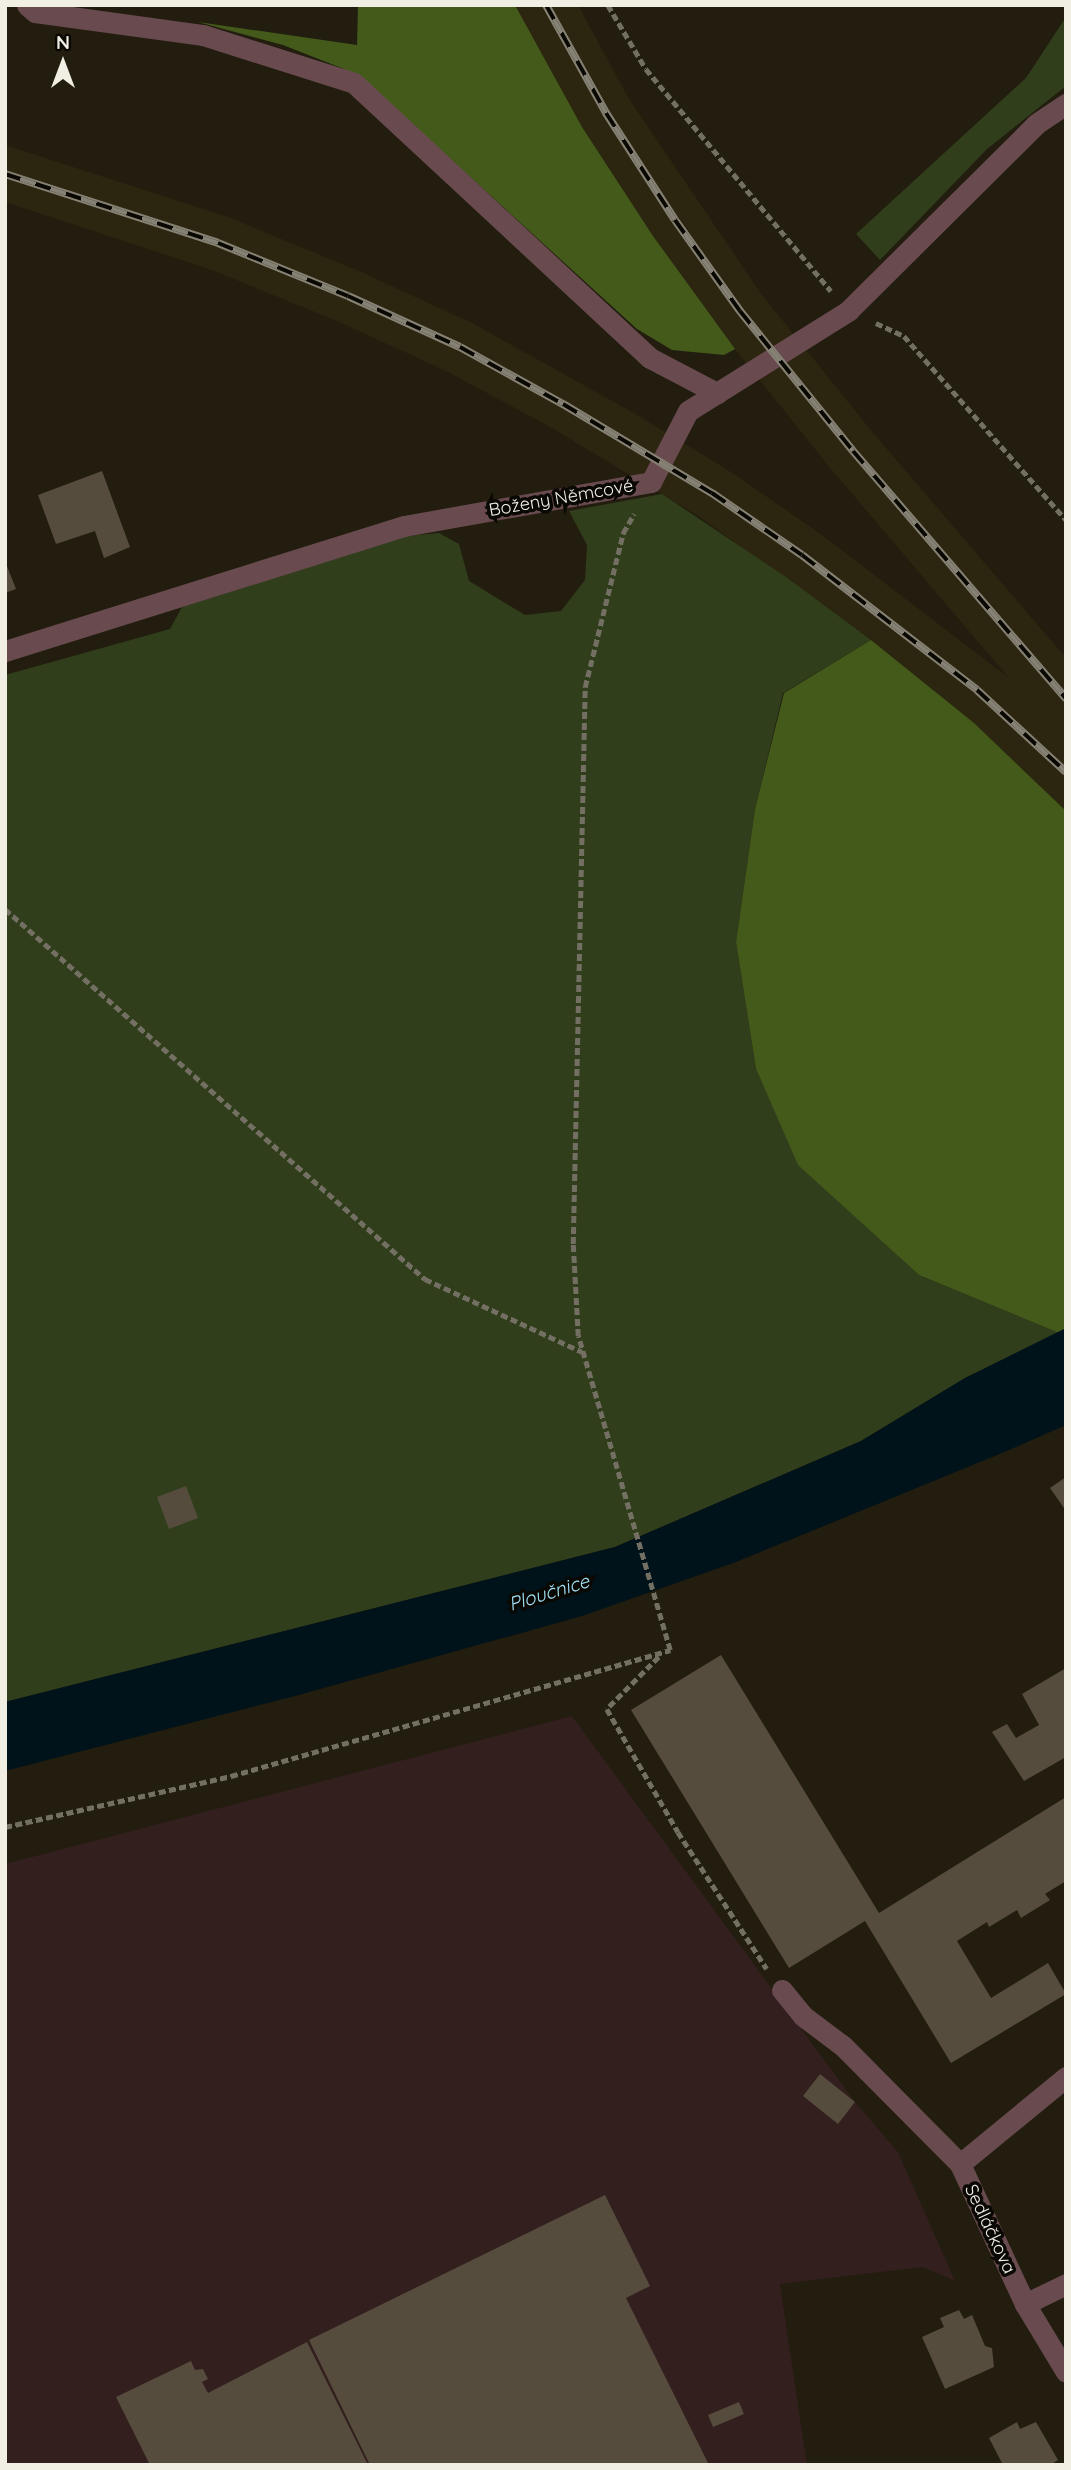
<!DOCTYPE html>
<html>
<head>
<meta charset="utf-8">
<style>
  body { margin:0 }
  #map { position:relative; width:1071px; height:2470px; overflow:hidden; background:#221d0e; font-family:Quicksand,sans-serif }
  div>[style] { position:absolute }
  .built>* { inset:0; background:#2c250f }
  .industrial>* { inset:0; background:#321f1e }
  .green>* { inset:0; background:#313e1c }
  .forest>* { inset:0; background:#445a1b }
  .water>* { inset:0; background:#00121a }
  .building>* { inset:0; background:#564c3d }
  .path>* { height:4.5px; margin-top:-2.25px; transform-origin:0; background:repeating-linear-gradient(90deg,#736f62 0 7px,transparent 0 10.5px) }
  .service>* { height:21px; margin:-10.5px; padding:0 10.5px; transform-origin:10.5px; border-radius:10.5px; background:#694b4f }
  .minor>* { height:21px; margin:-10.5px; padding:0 10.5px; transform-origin:10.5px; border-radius:10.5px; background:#694b4f }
  .rail>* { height:8px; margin-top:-4px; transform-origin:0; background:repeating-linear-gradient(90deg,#0a0803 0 16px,#858174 0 32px); box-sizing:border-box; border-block:2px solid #858174 }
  span { translate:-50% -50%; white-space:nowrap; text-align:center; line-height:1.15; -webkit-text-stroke:7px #0a0803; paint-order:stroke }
  .street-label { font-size:18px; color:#f1eee4 }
  .water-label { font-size:19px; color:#a0e2f8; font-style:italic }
  .frame { position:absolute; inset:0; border:7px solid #f1eee4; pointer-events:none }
  .north { position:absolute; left:28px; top:28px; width:70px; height:70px; -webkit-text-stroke:5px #0a0803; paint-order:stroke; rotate:0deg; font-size:19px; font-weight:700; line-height:28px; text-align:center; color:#f1eee4 }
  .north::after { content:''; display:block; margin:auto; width:24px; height:32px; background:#f1eee4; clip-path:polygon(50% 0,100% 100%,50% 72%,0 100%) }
</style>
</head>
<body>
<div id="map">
  <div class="built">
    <div style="clip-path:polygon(515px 5px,578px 5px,629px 99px,762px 295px,874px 434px,1066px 658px,1066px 811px,974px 723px,871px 640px,698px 516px,550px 427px,448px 372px,337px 321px,209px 269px,5px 202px,5px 145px,228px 217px,359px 271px,472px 323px,632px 412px,728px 470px,818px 532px,1009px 678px,831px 469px,718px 328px,653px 236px,582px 127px)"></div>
  </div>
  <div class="industrial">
    <div style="clip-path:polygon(572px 1716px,855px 2102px,898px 2152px,955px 2281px,923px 2267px,780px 2284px,807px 2465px,5px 2465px,5px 1864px)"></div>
  </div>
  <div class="green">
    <div style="clip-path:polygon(1066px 17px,1066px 86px,987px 149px,880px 260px,856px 234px,1026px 78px)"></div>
    <div style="clip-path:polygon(662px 494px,786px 577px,871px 640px,783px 693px,755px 809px,736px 942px,756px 1069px,798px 1164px,919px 1275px,1059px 1333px,965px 1378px,861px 1441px,615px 1547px,5px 1702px,5px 675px,170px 629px,182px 607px,407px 536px,439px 533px,459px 544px,469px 581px,525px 615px,561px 611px,585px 580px,587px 545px,569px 511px)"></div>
  </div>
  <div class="forest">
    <div style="clip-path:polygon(358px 5px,515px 5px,582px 127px,653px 236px,735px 349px,724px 355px,672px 350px,637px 329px,380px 95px,344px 69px,283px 45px,198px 22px,357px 45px)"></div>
    <div style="clip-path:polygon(871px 640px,974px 723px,1066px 811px,1066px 1328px,1059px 1333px,919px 1275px,798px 1165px,756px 1069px,736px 942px,755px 809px,784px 693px)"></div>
  </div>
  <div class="water">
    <div style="clip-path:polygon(1066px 1328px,1066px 1425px,1002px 1453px,736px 1562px,582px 1616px,295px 1696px,5px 1771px,5px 1702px,615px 1547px,861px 1441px,965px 1378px)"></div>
  </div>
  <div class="building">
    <div style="clip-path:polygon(102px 471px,130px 547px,104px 558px,95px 531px,56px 544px,38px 495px)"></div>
    <div style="clip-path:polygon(5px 561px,16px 589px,5px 593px)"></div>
    <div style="clip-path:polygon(1066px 1477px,1066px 1511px,1050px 1488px)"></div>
    <div style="clip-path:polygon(186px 1486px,198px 1518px,169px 1529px,157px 1497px)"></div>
    <div style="clip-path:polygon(721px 1655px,879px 1913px,1066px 1797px,1066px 1881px,1045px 1894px,1050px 1900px,1021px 1918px,1017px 1910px,989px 1927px,987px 1922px,957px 1941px,991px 1998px,1048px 1963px,1066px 1994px,951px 2063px,865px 1921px,789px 1968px,631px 1710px)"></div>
    <div style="clip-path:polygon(1066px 1668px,1066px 1757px,1024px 1781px,992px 1732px,1007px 1724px,1016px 1738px,1039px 1725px,1022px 1694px)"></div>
    <div style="clip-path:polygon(820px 2074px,855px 2102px,838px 2124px,803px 2096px)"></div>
    <div style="clip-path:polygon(605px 2195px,650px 2286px,626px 2298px,709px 2465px,370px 2465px,309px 2340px)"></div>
    <div style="clip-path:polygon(959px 2310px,964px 2319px,972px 2315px,985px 2346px,992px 2348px,994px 2367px,945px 2389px,922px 2337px,944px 2327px,940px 2318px)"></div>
    <div style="clip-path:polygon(307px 2342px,368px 2465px,150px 2465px,116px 2397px,191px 2361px,195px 2370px,203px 2369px,208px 2379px,202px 2382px,208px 2393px)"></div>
    <div style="clip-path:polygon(739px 2402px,744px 2414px,713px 2427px,708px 2415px)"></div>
    <div style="clip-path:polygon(1017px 2422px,1020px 2429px,1036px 2422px,1058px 2460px,1050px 2465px,1003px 2465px,989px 2438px)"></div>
  </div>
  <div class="path">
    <div style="left:608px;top:5px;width:74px;rotate:59.3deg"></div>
    <div style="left:646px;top:69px;width:289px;rotate:50.2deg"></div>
    <div style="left:876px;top:323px;width:31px;rotate:25deg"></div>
    <div style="left:904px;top:336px;width:245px;rotate:48.6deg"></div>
    <div style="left:5px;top:909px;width:560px;rotate:41.38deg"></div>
    <div style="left:425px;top:1279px;width:173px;rotate:24.9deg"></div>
    <div style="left:659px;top:1657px;width:74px;rotate:135deg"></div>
    <div style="left:607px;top:1709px;width:142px;rotate:60deg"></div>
    <div style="left:678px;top:1832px;width:163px;rotate:57deg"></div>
    <div style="left:5px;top:1827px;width:232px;rotate:-12.7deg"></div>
    <div style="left:231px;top:1776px;width:457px;rotate:-16deg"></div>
    <div style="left:670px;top:1650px;width:327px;rotate:-106.3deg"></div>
    <div style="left:578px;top:1336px;width:92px;rotate:-93.1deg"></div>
    <div style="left:573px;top:1244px;width:557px;rotate:-88.77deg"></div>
    <div style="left:585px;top:687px;width:159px;rotate:-76.1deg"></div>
    <div style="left:623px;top:533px;width:22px;rotate:-60deg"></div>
  </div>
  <div class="service">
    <div style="left:27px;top:5px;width:11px;rotate:41deg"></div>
    <div style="left:35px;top:12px;width:170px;rotate:7.8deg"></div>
    <div style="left:203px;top:35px;width:158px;rotate:17.6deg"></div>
    <div style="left:354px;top:83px;width:404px;rotate:42.9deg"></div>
    <div style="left:650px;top:358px;width:76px;rotate:27.6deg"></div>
    <div style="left:651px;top:482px;width:80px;rotate:-62.5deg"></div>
    <div style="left:688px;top:411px;width:189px;rotate:-32deg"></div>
    <div style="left:848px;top:311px;width:265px;rotate:-44.8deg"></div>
    <div style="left:1036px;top:124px;width:36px;rotate:-34deg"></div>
  </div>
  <div class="minor">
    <div style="left:5px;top:651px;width:418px;rotate:-17.4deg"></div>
    <div style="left:404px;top:526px;width:251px;rotate:-10.1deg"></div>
    <div style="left:782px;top:1990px;width:33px;rotate:51deg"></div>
    <div style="left:803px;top:2016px;width:50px;rotate:36.9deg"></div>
    <div style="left:843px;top:2046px;width:166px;rotate:45.2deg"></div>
    <div style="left:960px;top:2164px;width:154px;rotate:65.1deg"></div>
    <div style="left:1025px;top:2304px;width:79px;rotate:58.9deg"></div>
    <div style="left:960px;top:2164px;width:137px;rotate:-39.4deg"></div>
    <div style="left:1025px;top:2304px;width:46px;rotate:-26deg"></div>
  </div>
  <div class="rail">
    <div style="left:546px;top:5px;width:124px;rotate:60.9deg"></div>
    <div style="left:606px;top:113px;width:127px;rotate:57.2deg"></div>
    <div style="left:675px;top:220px;width:112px;rotate:54.5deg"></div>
    <div style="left:740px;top:311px;width:180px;rotate:51.1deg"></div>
    <div style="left:853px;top:451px;width:327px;rotate:49.3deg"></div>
    <div style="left:5px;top:174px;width:224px;rotate:17.9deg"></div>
    <div style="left:218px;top:243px;width:140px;rotate:22.2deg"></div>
    <div style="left:348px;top:296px;width:123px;rotate:24.5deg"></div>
    <div style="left:460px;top:347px;width:118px;rotate:29deg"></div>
    <div style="left:563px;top:404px;width:174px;rotate:30.9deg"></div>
    <div style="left:712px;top:493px;width:109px;rotate:34.6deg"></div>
    <div style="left:802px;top:555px;width:221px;rotate:37.6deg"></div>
    <div style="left:977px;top:690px;width:121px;rotate:42.7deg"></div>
  </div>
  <div class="street-label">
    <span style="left:561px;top:498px;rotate:-10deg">Boženy Němcové</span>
    <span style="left:990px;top:2229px;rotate:65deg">Sedláčkova</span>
  </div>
  <div class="water-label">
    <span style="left:549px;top:1593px;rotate:-17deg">Ploučnice</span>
  </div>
  <div class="frame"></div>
  <div class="north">N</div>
</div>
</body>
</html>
